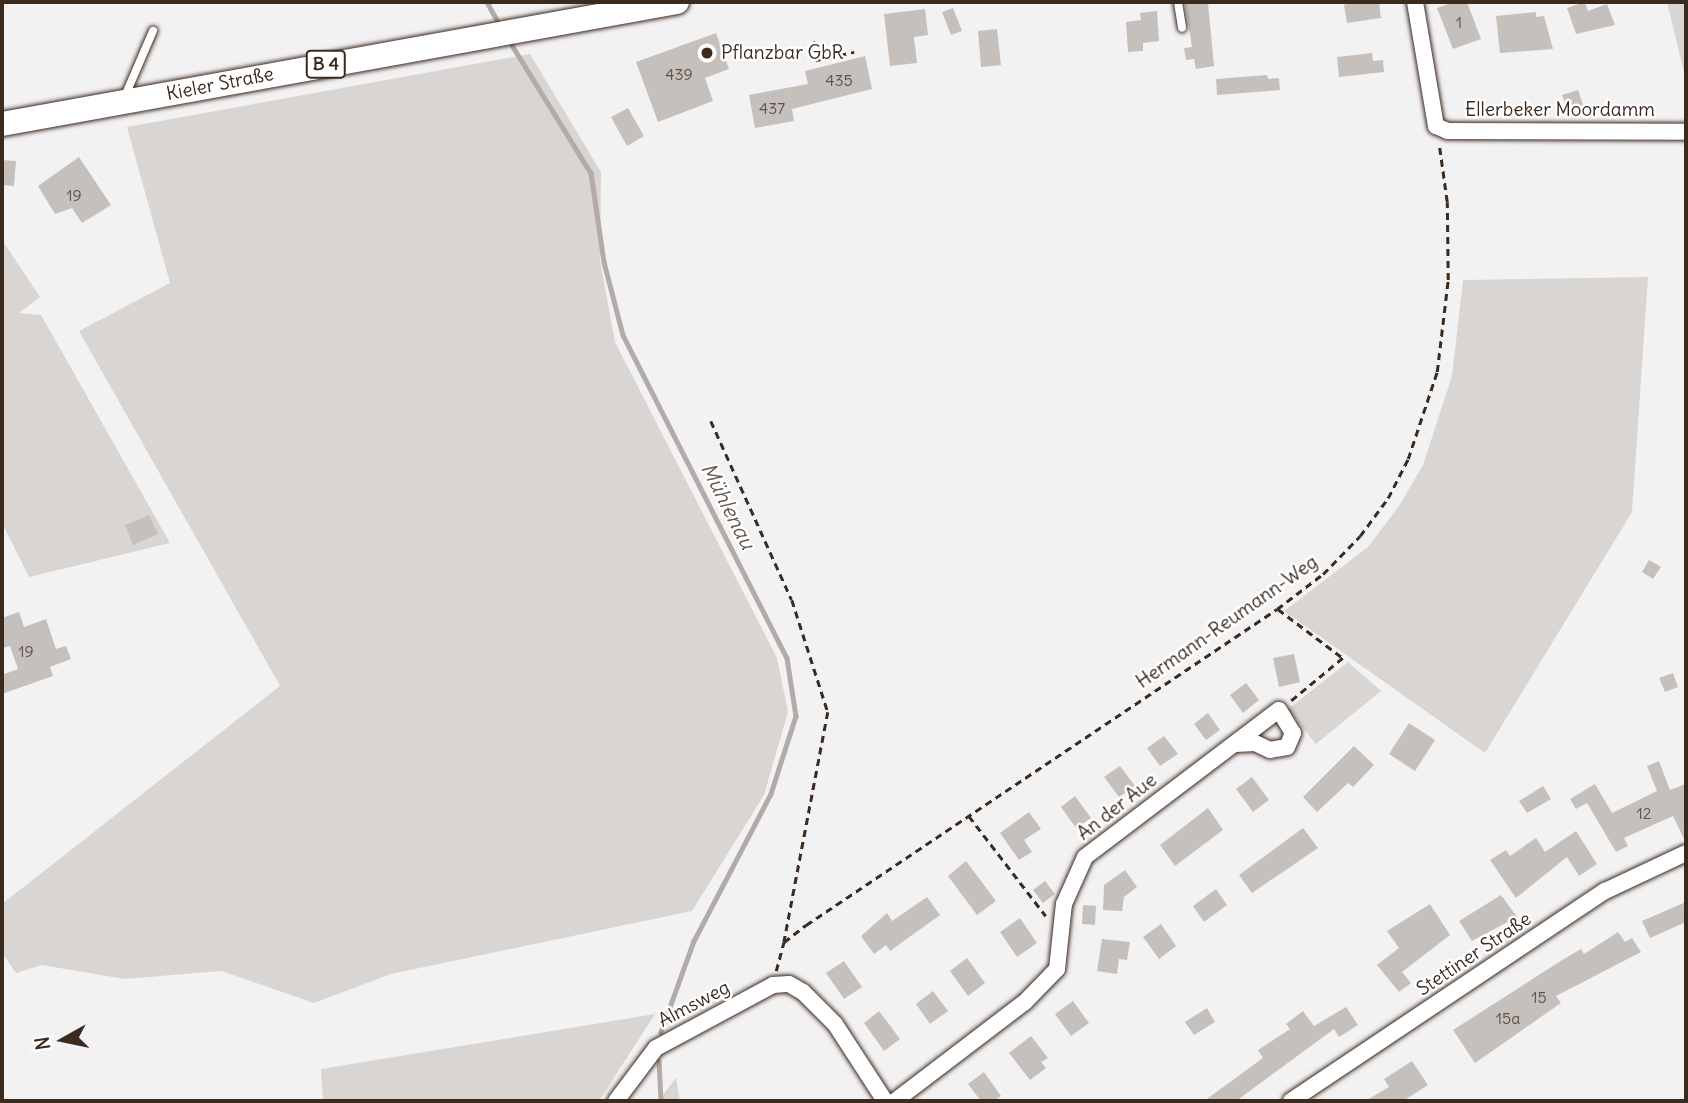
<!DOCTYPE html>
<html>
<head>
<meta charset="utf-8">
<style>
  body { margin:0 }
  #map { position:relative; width:1688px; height:1103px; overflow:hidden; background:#f3f2f2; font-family:Delius,sans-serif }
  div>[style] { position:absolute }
  .green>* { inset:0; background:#d8d5d2 }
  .stream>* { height:4.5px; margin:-2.25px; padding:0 2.25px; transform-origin:2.25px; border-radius:2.25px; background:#b2aba7 }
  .building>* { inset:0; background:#c6c0bd }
  .path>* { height:2.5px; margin-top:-1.25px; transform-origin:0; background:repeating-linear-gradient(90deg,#3b2a1e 0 7px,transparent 0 12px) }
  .roads { filter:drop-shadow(0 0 2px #3b2a1e) drop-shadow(0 0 2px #3b2a1e) }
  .lane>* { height:8px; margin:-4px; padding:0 4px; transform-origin:4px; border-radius:4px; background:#fff }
  .street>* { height:16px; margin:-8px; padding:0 8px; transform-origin:8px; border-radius:8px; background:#fff }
  .primary>* { height:24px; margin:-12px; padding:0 12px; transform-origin:12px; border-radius:12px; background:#fff }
  .dots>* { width:19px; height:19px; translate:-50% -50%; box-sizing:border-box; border:4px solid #fff; border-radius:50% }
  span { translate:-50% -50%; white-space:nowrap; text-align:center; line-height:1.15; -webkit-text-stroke:5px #fff; paint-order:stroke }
  .number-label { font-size:16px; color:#5e5046 }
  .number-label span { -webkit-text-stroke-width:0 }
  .shield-label span { padding:2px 5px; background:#fff; border:2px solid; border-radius:5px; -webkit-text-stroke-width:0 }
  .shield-label { font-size:18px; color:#3b2a1e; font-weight:700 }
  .poi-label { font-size:19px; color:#3b2a1e }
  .left { translate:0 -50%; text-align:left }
  .street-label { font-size:19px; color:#3b2a1e }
  .water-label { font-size:21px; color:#65574e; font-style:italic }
  .frame { position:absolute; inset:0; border:4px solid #3b2a1e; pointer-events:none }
  .north { position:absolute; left:28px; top:1005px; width:70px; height:70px; -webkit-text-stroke:5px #fff; paint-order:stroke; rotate:261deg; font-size:19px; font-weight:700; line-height:28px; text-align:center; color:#3b2a1e }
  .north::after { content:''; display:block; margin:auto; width:24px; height:32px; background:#3b2a1e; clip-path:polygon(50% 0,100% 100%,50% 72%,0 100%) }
</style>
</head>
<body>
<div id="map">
  <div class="green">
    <div style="clip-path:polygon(1667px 2px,1686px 2px,1686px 81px)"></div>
    <div style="clip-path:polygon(530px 54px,601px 172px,600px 261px,615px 342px,777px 658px,788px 712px,764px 795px,692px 911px,391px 974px,314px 1003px,221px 971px,125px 979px,42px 965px,16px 973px,2px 953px,2px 904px,280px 686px,79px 331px,170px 283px,127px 127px)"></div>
    <div style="clip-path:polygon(2px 240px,40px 297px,19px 313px,41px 315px,170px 543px,29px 577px,2px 523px)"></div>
    <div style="clip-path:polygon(1648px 277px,1632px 512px,1485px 753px,1284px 611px,1368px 547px,1399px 506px,1423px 465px,1452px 376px,1463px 280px)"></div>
    <div style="clip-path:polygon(1348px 662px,1381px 691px,1316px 744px,1288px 709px)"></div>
    <div style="clip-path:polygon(655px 1014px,599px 1101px,323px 1101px,321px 1069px)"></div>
    <div style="clip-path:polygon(676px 1078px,680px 1101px,658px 1101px)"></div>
  </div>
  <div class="stream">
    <div style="left:487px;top:2px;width:26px;rotate:61deg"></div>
    <div style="left:510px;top:42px;width:154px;rotate:58.3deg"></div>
    <div style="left:591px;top:173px;width:90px;rotate:81.7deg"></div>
    <div style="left:604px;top:262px;width:75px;rotate:75.4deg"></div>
    <div style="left:623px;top:335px;width:362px;rotate:63.1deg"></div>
    <div style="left:787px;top:658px;width:59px;rotate:81.2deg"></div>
    <div style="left:796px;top:716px;width:82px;rotate:107.8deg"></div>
    <div style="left:771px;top:794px;width:166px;rotate:117.6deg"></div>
    <div style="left:694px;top:941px;width:97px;rotate:109.9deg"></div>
    <div style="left:659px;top:1061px;width:40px;rotate:87.1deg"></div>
  </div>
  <div class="building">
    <div style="clip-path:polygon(1185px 2px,1208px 3px,1214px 66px,1196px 69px,1194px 59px,1186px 60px,1184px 48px,1192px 47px)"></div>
    <div style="clip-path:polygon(1353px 2px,1379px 2px,1381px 18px,1347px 23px,1344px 5px)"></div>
    <div style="clip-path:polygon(1454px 2px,1467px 2px,1481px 39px,1453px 49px,1437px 8px)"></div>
    <div style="clip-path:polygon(1585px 2px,1588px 11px,1607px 4px,1615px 25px,1576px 34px,1567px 8px)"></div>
    <div style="clip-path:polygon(953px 8px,962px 31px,951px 35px,942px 12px)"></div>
    <div style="clip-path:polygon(925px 9px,928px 35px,914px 37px,917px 63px,890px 66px,884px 14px)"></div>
    <div style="clip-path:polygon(1157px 11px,1159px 41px,1143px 43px,1143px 51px,1128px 52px,1126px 22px,1141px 20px,1140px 13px)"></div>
    <div style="clip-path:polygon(1536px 12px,1536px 17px,1544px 16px,1553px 49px,1500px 53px,1496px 16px)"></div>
    <div style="clip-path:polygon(997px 29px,1001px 65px,981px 67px,978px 31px)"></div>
    <div style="clip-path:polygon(716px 33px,729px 69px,705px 78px,713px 101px,658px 122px,636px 62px)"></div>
    <div style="clip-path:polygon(1372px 53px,1373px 61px,1383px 60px,1384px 72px,1339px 77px,1337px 57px)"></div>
    <div style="clip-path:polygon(865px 56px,872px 89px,792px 109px,794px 121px,755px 128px,749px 95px,808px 84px,805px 71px)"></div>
    <div style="clip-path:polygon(1267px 75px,1268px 79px,1279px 78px,1280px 90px,1217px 95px,1216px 79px)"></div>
    <div style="clip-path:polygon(1578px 90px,1583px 105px,1568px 110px,1562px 95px)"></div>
    <div style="clip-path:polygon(628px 108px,644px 136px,627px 146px,611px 117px)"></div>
    <div style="clip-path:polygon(79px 157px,111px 205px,82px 223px,72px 208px,55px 214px,38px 186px)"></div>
    <div style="clip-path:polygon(2px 160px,16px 161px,14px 186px,2px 185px)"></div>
    <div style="clip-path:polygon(149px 515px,158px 534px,133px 545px,125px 525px)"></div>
    <div style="clip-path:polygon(1649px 560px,1661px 567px,1653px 579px,1642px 572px)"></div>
    <div style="clip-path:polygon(19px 612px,24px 627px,46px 619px,56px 649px,66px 646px,71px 659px,50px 667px,53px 676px,2px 694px,2px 675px,18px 669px,10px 646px,2px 648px,2px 618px)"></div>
    <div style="clip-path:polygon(1294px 654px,1300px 682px,1279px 687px,1273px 658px)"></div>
    <div style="clip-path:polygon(1673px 673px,1678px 687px,1665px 692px,1659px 678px)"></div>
    <div style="clip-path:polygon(1246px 683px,1259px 700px,1243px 713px,1230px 695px)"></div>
    <div style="clip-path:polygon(1208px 713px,1220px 730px,1206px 740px,1194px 724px)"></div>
    <div style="clip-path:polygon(1409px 723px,1435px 740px,1415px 771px,1389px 754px)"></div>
    <div style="clip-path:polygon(1164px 736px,1178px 754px,1160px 766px,1147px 748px)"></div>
    <div style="clip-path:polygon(1354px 746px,1374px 765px,1353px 787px,1348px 783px,1317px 812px,1303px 797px)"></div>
    <div style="clip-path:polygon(1659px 761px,1670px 790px,1686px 784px,1686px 843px,1673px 816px,1624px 838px,1628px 846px,1616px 852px,1587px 803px,1576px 809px,1570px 799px,1595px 784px,1612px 813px,1657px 791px,1647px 766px)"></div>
    <div style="clip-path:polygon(1120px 766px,1135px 786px,1119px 797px,1104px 777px)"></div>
    <div style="clip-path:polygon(1252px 777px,1269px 800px,1253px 812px,1236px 789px)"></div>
    <div style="clip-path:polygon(1543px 786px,1551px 799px,1527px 813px,1519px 801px)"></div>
    <div style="clip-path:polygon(1075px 796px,1091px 818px,1076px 828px,1061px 807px)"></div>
    <div style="clip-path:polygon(1208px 808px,1223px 830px,1175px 866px,1160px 845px)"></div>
    <div style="clip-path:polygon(1029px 812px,1041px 829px,1024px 840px,1032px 852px,1019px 860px,1000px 833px)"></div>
    <div style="clip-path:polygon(1303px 828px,1318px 848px,1252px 893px,1239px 875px)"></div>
    <div style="clip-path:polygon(1576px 831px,1597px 864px,1579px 876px,1567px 857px,1516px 898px,1490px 860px,1506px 850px,1510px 856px,1536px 838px,1545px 852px)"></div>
    <div style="clip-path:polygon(966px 861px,996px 901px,977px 915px,948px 876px)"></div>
    <div style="clip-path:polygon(1125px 870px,1137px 887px,1124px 897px,1122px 911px,1103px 910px,1104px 885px)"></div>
    <div style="clip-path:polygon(1045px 881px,1055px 894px,1043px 903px,1033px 890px)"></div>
    <div style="clip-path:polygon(1216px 889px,1227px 905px,1204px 922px,1193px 906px)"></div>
    <div style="clip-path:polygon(1501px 895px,1517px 917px,1472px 941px,1459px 921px)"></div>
    <div style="clip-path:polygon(927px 897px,940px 915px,890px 951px,886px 945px,874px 954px,861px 936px,887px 913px,892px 921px)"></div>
    <div style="clip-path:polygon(1686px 902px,1686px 922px,1650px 938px,1642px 921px)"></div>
    <div style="clip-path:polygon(1430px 904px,1450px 935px,1402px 972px,1411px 983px,1399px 992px,1377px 965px,1399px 948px,1387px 931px)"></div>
    <div style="clip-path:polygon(1083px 905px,1096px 906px,1095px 925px,1082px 924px)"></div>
    <div style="clip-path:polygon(1020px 918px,1037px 943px,1017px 957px,1000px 932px)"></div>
    <div style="clip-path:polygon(1161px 924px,1176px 946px,1159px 959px,1143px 937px)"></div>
    <div style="clip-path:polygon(1618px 932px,1625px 942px,1632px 938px,1641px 952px,1556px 996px,1561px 1003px,1475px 1063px,1453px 1030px,1559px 962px,1581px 949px,1584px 954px)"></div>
    <div style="clip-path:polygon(1102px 939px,1130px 942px,1127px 960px,1119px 959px,1117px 974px,1097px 971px)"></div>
    <div style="clip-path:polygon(967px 958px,985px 983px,968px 996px,950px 971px)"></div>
    <div style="clip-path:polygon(844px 961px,862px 987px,844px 999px,826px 973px)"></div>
    <div style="clip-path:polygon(933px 991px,948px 1011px,930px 1024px,916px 1004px)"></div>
    <div style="clip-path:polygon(1073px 1001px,1089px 1023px,1071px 1036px,1055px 1014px)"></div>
    <div style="clip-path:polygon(1346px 1007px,1358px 1025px,1339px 1037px,1334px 1029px,1236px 1101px,1204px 1101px,1263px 1058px,1258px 1050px,1290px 1029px,1286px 1024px,1303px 1011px,1314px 1026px)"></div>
    <div style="clip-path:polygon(1207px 1008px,1215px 1022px,1194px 1035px,1185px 1022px)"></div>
    <div style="clip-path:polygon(879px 1011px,900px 1039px,884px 1051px,864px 1023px)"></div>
    <div style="clip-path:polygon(1031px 1036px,1048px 1058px,1041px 1062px,1046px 1068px,1030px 1080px,1009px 1053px)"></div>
    <div style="clip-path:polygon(1412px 1061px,1428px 1085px,1403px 1101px,1365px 1101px,1389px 1087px,1384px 1079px)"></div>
    <div style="clip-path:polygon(984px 1072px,1001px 1096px,994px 1101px,981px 1101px,968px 1084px)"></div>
  </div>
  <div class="path">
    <div style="left:814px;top:41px;width:19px;rotate:72deg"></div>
    <div style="left:816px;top:60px;width:39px;rotate:-12deg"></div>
    <div style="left:711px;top:421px;width:196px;rotate:65.7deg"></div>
    <div style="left:792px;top:600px;width:118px;rotate:72.2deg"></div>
    <div style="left:828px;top:712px;width:234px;rotate:100.8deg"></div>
    <div style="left:1278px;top:609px;width:81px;rotate:37deg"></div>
    <div style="left:1343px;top:658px;width:69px;rotate:140.3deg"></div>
    <div style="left:969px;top:816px;width:126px;rotate:52.4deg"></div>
    <div style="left:776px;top:971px;width:30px;rotate:-75deg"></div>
    <div style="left:784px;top:942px;width:28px;rotate:-38deg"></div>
    <div style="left:806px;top:925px;width:567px;rotate:-33.86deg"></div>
    <div style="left:1277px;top:609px;width:58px;rotate:-37.3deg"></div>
    <div style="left:1323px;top:574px;width:53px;rotate:-45.8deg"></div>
    <div style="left:1360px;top:536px;width:47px;rotate:-53.6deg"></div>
    <div style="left:1388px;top:498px;width:44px;rotate:-62.9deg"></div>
    <div style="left:1408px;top:459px;width:92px;rotate:-71.6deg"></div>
    <div style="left:1437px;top:372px;width:93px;rotate:-83.2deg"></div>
    <div style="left:1448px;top:280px;width:78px;rotate:-90.7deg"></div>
    <div style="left:1447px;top:202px;width:59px;rotate:-97.9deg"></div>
  </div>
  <div class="roads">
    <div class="lane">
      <div style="left:1178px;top:2px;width:26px;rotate:81deg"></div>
      <div style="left:125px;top:96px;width:71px;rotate:-66.7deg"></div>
    </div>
    <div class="street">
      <div style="left:1415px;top:2px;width:126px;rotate:80.4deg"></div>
      <div style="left:1436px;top:126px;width:13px;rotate:23deg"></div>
      <div style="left:1448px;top:131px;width:238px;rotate:0.2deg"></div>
      <div style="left:616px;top:1101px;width:66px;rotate:-53deg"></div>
      <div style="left:656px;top:1048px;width:133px;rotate:-28.3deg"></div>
      <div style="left:773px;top:985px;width:16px;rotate:-4deg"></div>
      <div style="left:789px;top:984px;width:16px;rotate:30deg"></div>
      <div style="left:803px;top:992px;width:45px;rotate:45deg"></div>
      <div style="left:835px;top:1024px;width:92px;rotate:57deg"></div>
      <div style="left:895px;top:1101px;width:163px;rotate:-37.3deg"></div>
      <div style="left:1025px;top:1002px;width:46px;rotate:-45.9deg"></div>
      <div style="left:1057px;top:969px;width:65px;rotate:-83.9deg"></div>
      <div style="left:1064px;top:904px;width:51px;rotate:-65.9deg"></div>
      <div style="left:1085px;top:857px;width:243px;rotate:-37.2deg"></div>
      <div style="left:1279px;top:710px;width:27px;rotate:59deg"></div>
      <div style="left:1293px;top:733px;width:15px;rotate:113deg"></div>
      <div style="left:1287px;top:747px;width:17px;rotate:170deg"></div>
      <div style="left:1270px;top:750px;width:17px;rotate:-155deg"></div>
      <div style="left:1255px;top:743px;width:20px;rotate:177deg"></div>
      <div style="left:1291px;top:1101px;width:378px;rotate:-33.8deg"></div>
      <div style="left:1605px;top:891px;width:89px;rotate:-25.1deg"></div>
    </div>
    <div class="primary">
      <div style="left:2px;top:124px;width:686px;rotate:-10.25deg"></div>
    </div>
  </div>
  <div class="dots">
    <div style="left:707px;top:53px;background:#3b2a1e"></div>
  </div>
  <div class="number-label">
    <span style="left:1459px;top:22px">1</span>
    <span style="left:679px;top:74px">439</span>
    <span style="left:839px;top:80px">435</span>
    <span style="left:772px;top:108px">437</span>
    <span style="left:74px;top:195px">19</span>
    <span style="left:26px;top:651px">19</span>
    <span style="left:1644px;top:813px">12</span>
    <span style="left:1539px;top:997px">15</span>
    <span style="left:1508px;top:1018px">15a</span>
  </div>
  <div class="shield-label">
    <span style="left:326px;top:64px">B 4</span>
  </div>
  <div class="poi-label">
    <span class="left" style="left:721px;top:53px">Pflanzbar GbR</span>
  </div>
  <div class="street-label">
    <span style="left:220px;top:84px;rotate:-11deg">Kieler Straße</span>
    <span style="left:1560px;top:110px">Ellerbeker Moordamm</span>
    <span style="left:1227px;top:622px;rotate:-35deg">Hermann-Reumann-Weg</span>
    <span style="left:1117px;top:807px;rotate:-38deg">An der Aue</span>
    <span style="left:1474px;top:954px;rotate:-34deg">Stettiner Straße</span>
    <span style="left:694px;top:1004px;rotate:-28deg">Almsweg</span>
  </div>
  <div class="water-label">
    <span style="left:728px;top:506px;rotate:63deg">Mühlenau</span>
  </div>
  <div class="frame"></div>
  <div class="north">N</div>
</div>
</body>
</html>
